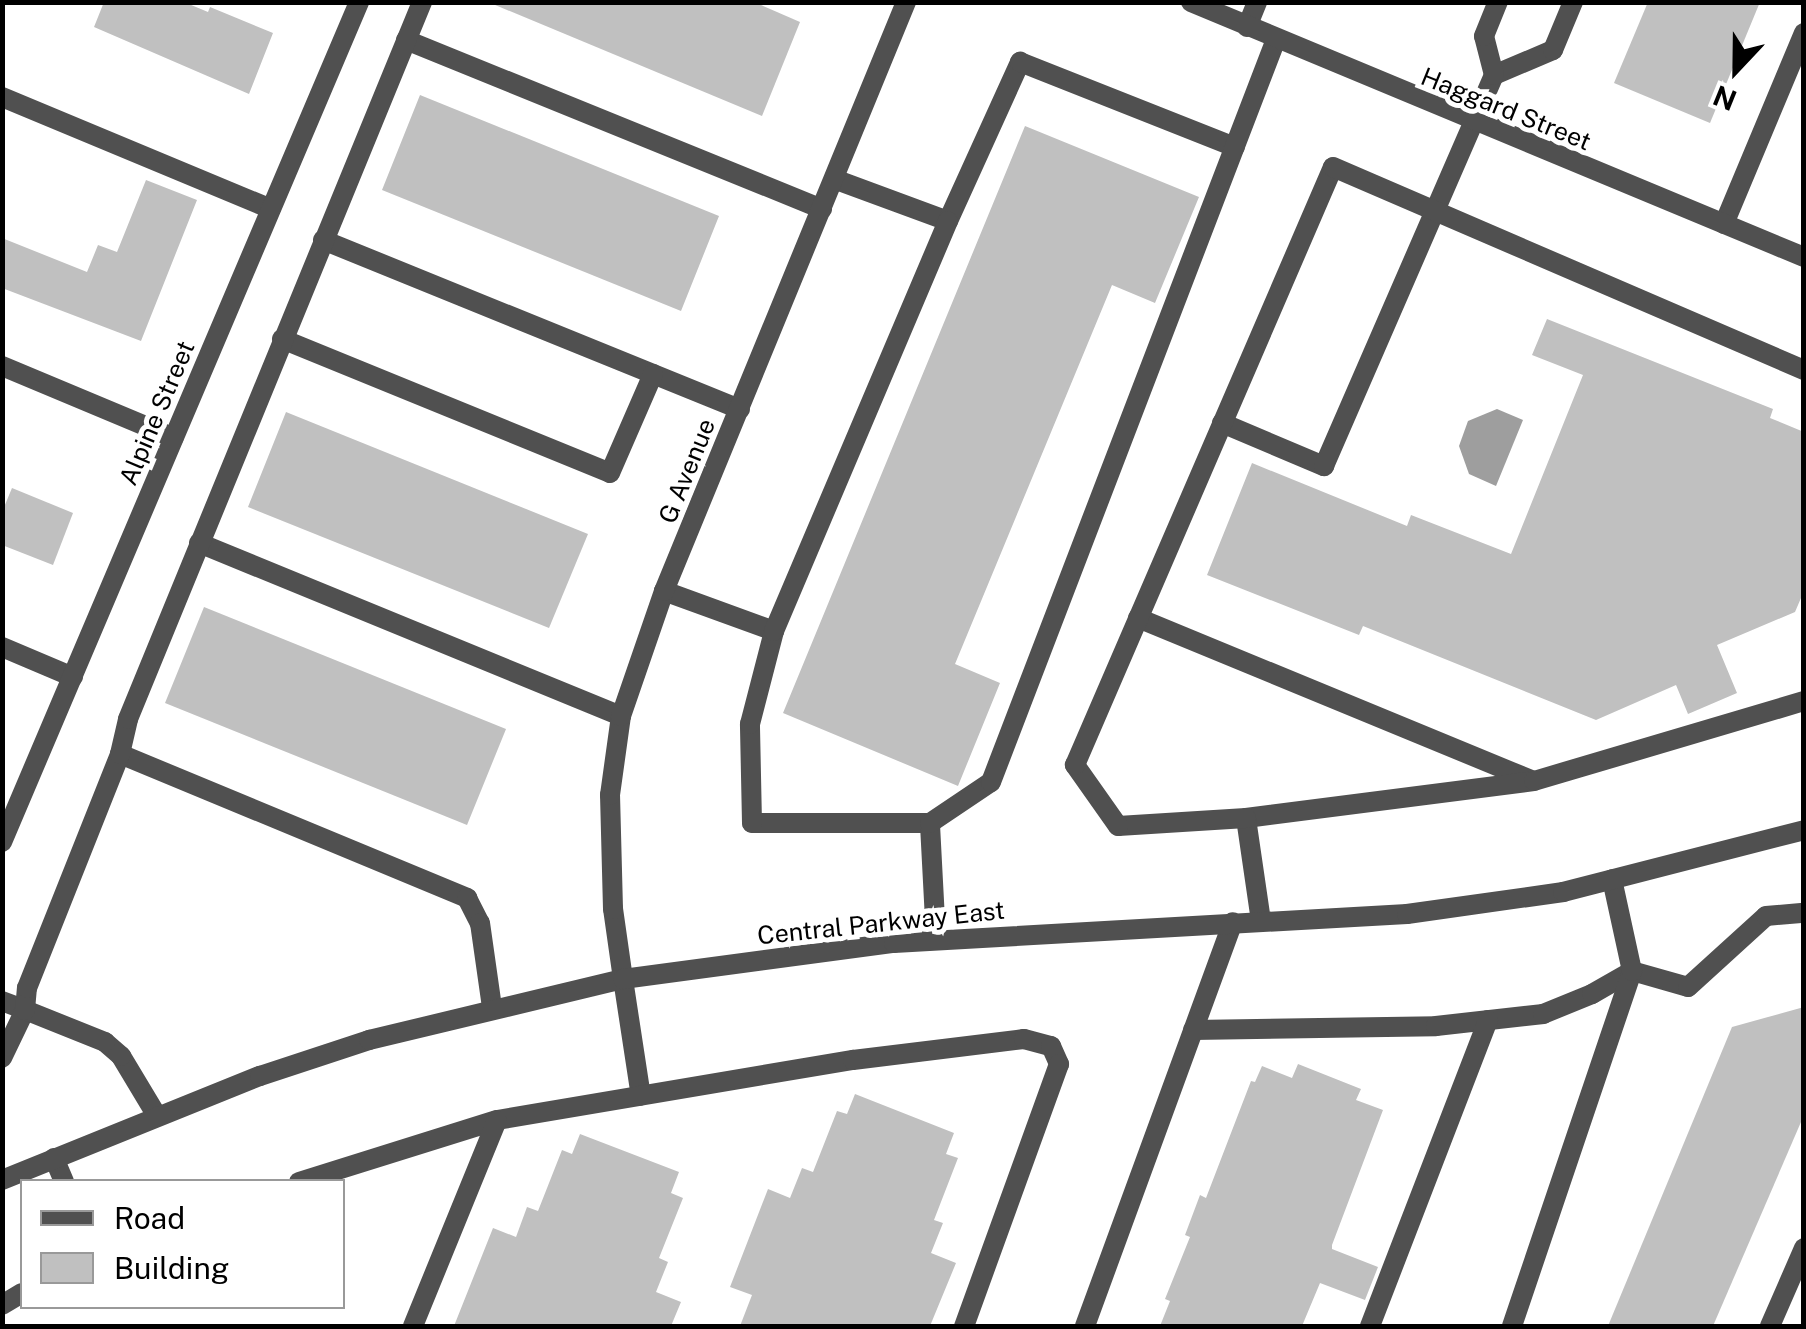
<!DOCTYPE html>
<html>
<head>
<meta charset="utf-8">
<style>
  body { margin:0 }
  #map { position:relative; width:1806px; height:1329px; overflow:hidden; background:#fff; font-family:"Public Sans",sans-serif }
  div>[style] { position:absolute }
  .water>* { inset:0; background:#9e9e9e }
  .building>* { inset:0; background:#c0c0c0 }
  .service>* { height:20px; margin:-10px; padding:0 10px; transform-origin:10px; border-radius:10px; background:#505050 }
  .minor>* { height:20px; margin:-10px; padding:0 10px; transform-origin:10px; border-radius:10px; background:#505050 }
  .tertiary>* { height:20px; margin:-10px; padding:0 10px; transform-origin:10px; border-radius:10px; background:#505050 }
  span { translate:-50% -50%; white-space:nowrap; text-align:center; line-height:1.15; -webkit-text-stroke:10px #fff; paint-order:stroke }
  .street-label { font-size:25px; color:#000 }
  .frame { position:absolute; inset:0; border:5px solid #000; pointer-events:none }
  .legend { position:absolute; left:20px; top:1179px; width:325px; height:130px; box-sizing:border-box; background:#fff; border:2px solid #999; margin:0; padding:12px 18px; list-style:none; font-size:30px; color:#000 }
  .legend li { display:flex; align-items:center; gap:20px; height:50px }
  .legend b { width:50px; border:2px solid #999 }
  .north { position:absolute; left:1686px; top:20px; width:100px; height:100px; -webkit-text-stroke:8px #fff; paint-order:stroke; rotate:202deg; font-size:28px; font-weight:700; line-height:40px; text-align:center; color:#000 }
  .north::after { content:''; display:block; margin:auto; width:35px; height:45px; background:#000; clip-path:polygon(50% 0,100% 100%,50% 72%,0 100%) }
</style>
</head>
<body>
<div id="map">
  <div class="water">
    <div style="clip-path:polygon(1497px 409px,1523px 420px,1496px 486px,1469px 474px,1459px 446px,1468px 421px)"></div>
  </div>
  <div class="building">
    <div style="clip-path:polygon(104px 2px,184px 2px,208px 12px,210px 7px,273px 33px,249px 94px,94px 27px)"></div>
    <div style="clip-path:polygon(488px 2px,754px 2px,800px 22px,762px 116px)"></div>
    <div style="clip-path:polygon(1648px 2px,1760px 2px,1710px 123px,1614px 83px)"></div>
    <div style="clip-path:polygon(420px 95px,719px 216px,681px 311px,382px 190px)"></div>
    <div style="clip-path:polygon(1025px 126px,1199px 197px,1155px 303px,1112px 285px,955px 664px,1000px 683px,958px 786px,783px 713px)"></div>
    <div style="clip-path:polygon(146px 180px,197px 200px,141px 341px,2px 288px,2px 238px,87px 272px,98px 245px,117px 252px)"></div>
    <div style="clip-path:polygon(1547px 319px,1773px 409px,1770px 418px,1804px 432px,1804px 591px,1795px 612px,1717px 645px,1737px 693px,1688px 714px,1676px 685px,1596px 720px,1363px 626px,1359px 635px,1207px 575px,1252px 463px,1407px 526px,1411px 515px,1511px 554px,1583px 375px,1532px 355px)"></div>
    <div style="clip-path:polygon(286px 412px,588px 534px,549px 628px,248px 507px)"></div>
    <div style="clip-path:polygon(12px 488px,73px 513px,53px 565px,2px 545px,2px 512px)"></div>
    <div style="clip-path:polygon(204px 607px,506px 729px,467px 825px,165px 703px)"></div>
    <div style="clip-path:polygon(1804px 1007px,1804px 1115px,1713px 1326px,1608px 1326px,1732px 1027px)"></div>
    <div style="clip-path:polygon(1298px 1064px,1361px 1089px,1356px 1100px,1383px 1110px,1332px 1245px,1332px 1249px,1378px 1267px,1365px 1300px,1320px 1283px,1302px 1326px,1160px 1326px,1170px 1301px,1165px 1299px,1190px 1237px,1185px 1235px,1200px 1195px,1206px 1198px,1251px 1081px,1255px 1082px,1262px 1066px,1292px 1078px)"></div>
    <div style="clip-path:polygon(855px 1094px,954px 1133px,946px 1154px,958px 1158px,934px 1220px,943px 1223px,931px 1253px,956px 1263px,930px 1326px,740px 1326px,752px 1295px,730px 1287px,768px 1189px,790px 1198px,802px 1168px,813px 1172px,837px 1111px,847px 1114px)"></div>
    <div style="clip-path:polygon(580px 1134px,679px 1172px,671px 1193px,683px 1198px,659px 1258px,668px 1262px,656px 1292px,681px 1302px,671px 1326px,454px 1326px,493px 1228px,516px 1237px,527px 1207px,538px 1211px,562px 1150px,572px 1154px)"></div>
  </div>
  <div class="service">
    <div style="left:1247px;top:27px;width:27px;rotate:-68deg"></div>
    <div style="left:406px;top:40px;width:449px;rotate:22.1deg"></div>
    <div style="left:1494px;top:75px;width:64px;rotate:-23deg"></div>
    <div style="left:1553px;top:50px;width:52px;rotate:-67.4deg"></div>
    <div style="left:2px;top:97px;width:291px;rotate:22.6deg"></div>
    <div style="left:834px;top:179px;width:121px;rotate:20.2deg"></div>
    <div style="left:948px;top:221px;width:175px;rotate:-65.6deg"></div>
    <div style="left:1020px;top:62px;width:231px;rotate:21.6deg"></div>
    <div style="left:1724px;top:224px;width:207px;rotate:-67.3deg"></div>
    <div style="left:323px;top:240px;width:450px;rotate:22.1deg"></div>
    <div style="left:282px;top:339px;width:354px;rotate:22.2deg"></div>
    <div style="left:610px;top:473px;width:108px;rotate:-66.5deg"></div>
    <div style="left:1222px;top:423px;width:111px;rotate:22.9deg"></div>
    <div style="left:1324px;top:466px;width:426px;rotate:-66.5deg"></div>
    <div style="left:1494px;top:75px;width:40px;rotate:-104.4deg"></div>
    <div style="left:1484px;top:36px;width:37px;rotate:-68deg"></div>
    <div style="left:199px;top:543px;width:456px;rotate:22.3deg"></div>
    <div style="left:664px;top:591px;width:117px;rotate:20deg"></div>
    <div style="left:1138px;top:618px;width:426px;rotate:22.4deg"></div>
    <div style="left:2px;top:647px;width:77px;rotate:22.9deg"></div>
    <div style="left:120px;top:754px;width:376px;rotate:22.5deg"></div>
    <div style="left:467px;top:898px;width:28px;rotate:63deg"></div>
    <div style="left:480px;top:923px;width:85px;rotate:81.9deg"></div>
    <div style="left:1246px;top:818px;width:290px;rotate:-7.3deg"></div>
    <div style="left:1534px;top:781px;width:282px;rotate:-16.5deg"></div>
    <div style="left:930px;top:823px;width:178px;rotate:180deg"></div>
    <div style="left:752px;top:823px;width:99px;rotate:-91.2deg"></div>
    <div style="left:750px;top:724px;width:96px;rotate:-75.5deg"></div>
    <div style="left:774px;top:631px;width:445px;rotate:-67deg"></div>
    <div style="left:1261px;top:921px;width:104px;rotate:-98.3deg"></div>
    <div style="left:1246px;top:818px;width:128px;rotate:176.4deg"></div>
    <div style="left:1118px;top:826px;width:75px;rotate:-125.2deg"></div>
    <div style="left:1075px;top:765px;width:651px;rotate:-66.66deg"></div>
    <div style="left:1333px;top:167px;width:513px;rotate:23.32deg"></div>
    <div style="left:936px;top:939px;width:116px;rotate:-93deg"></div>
    <div style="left:930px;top:823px;width:73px;rotate:-33.9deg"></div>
    <div style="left:991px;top:782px;width:796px;rotate:-69.01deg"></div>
    <div style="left:623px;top:979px;width:118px;rotate:81.3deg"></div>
    <div style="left:2px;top:1001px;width:25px;rotate:21deg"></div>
    <div style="left:25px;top:1010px;width:53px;rotate:115.6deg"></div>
    <div style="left:1193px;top:1030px;width:243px;rotate:-0.9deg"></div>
    <div style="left:1436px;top:1026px;width:108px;rotate:-6.4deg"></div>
    <div style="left:1543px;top:1014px;width:53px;rotate:-22.2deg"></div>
    <div style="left:1592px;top:994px;width:46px;rotate:-29.9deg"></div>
    <div style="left:1632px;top:971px;width:58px;rotate:15.9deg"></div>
    <div style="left:1688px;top:987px;width:105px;rotate:-42.3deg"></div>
    <div style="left:1766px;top:916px;width:38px;rotate:-5deg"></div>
    <div style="left:157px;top:1116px;width:70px;rotate:-121deg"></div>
    <div style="left:121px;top:1056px;width:21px;rotate:-139deg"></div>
    <div style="left:105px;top:1042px;width:86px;rotate:-158.2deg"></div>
    <div style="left:25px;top:1010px;width:22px;rotate:-85deg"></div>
    <div style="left:27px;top:988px;width:252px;rotate:-68.3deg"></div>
    <div style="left:120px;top:754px;width:36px;rotate:-77deg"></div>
    <div style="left:128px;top:719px;width:775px;rotate:-67.7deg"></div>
    <div style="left:54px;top:1158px;width:26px;rotate:67deg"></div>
    <div style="left:299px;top:1182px;width:207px;rotate:-17.4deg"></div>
    <div style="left:497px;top:1120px;width:361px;rotate:-9.6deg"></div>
    <div style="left:853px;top:1060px;width:172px;rotate:-7deg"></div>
    <div style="left:1024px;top:1039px;width:28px;rotate:15deg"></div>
    <div style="left:1051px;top:1046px;width:20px;rotate:66deg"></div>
    <div style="left:1059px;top:1064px;width:279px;rotate:109.9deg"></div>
    <div style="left:2px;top:1305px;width:23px;rotate:-31deg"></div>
    <div style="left:413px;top:1326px;width:222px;rotate:-67.8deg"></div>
    <div style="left:1085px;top:1326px;width:430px;rotate:-69.9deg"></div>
    <div style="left:1370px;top:1326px;width:328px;rotate:-68.9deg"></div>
    <div style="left:1512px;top:1326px;width:375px;rotate:-71.3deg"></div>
    <div style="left:1632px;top:971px;width:94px;rotate:-102.3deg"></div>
    <div style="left:1770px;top:1326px;width:85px;rotate:-66.4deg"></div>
  </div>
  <div class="minor">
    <div style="left:1191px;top:2px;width:664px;rotate:22.59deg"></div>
    <div style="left:2px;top:366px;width:186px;rotate:22.7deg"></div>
    <div style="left:2px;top:842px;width:913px;rotate:-66.97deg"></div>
  </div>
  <div class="tertiary">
    <div style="left:623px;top:979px;width:71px;rotate:-98.1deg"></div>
    <div style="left:613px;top:909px;width:114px;rotate:-91.5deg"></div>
    <div style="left:610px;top:795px;width:80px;rotate:-82.1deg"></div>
    <div style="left:621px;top:716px;width:132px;rotate:-71deg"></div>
    <div style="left:664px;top:591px;width:637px;rotate:-67.66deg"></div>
    <div style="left:2px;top:1180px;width:278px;rotate:-22deg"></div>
    <div style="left:260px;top:1076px;width:115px;rotate:-18.3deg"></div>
    <div style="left:369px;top:1040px;width:261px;rotate:-13.5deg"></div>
    <div style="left:623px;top:979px;width:273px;rotate:-7.6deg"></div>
    <div style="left:894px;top:943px;width:514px;rotate:-3.24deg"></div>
    <div style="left:1407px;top:914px;width:158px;rotate:-8deg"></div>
    <div style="left:1563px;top:892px;width:249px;rotate:-14.4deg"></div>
  </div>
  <div class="street-label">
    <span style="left:1506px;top:109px;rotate:22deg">Haggard Street</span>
    <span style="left:157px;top:413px;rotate:-67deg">Alpine Street</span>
    <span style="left:687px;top:471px;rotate:-68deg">G Avenue</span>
    <span style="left:881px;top:923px;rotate:-6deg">Central Parkway East</span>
  </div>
  <div class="frame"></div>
  <ul class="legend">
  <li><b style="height:12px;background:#505050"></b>Road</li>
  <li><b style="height:28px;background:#c0c0c0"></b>Building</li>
  </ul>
  <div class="north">N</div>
</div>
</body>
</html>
